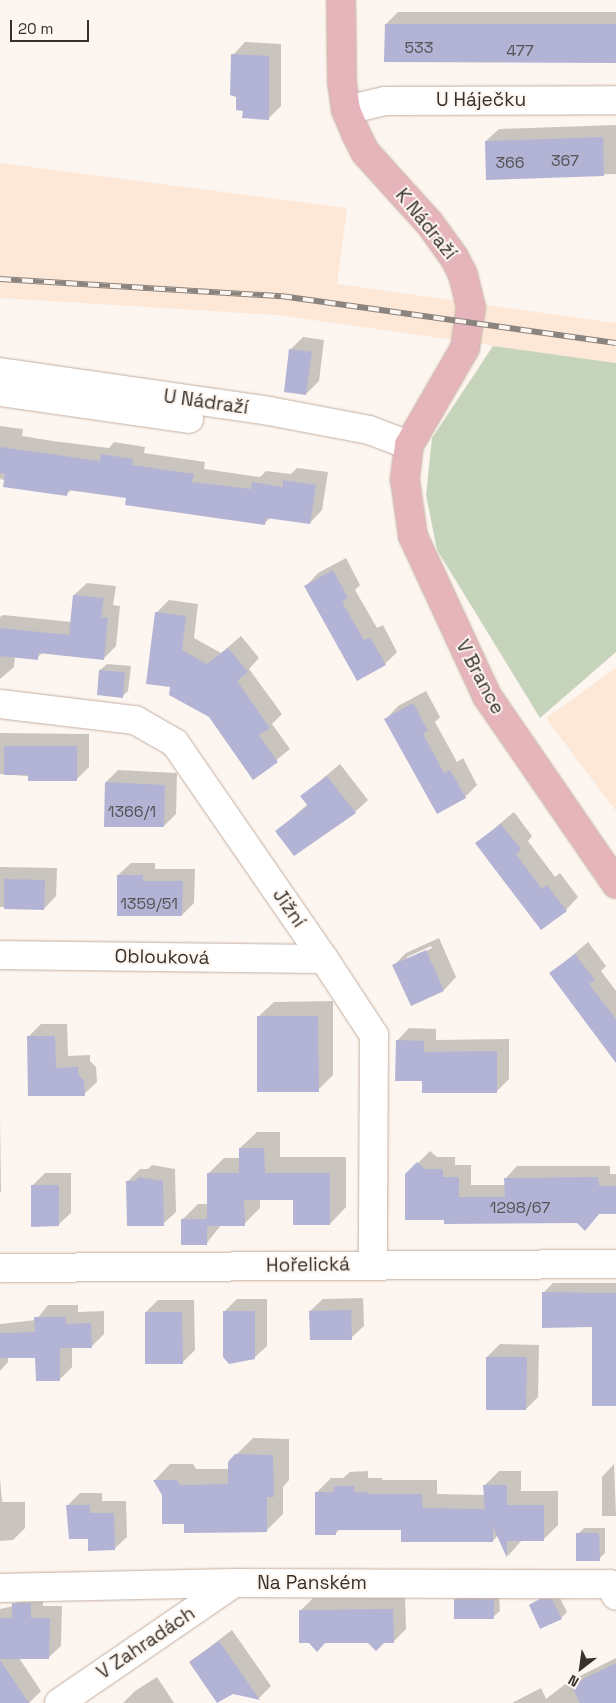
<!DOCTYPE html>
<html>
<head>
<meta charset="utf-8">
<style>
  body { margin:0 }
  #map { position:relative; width:616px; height:1703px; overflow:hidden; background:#fdf5ef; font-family:"Space Grotesk",sans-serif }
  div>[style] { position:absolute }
  .built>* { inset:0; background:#fde8d8 }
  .green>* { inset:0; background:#c7d4bc }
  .shadow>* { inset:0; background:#0003 }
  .building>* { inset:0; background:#b3b4d5 }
  .roads { filter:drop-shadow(0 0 1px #c2afa2) drop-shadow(0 0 1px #c2afa2) }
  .minor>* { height:28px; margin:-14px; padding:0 14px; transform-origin:14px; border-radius:14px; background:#fff }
  .major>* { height:28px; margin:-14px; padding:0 14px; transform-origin:14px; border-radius:14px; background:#e5b5bb }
  .rail>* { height:5.5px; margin-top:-2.75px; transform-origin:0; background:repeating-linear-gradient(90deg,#fdf5ef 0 11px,#8b847e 0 22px); box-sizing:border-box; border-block:1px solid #8b847e }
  span { translate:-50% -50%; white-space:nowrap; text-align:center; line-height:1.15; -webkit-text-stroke:4px #fdf5ef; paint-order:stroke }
  .number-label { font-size:16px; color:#575256 }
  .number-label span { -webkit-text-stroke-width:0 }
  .street-label { font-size:19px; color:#38312b }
  .north { position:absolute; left:556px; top:1643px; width:50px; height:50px; -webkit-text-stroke:4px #fdf5ef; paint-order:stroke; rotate:210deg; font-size:14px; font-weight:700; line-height:20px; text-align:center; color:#38312b }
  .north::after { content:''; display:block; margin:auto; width:18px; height:22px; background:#38312b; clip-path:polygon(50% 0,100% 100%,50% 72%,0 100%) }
  .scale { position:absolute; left:10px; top:20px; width:79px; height:22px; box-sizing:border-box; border:2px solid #38312b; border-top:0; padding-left:6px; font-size:15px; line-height:18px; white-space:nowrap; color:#38312b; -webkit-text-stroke:4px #fdf5ef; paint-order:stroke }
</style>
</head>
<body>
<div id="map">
  <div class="built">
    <div style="clip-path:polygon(0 163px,347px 208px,337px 284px,616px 323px,616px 363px,278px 315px,0 298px)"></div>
    <div style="clip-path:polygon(616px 668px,616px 811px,546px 718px)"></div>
  </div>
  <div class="green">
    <div style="clip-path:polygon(493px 346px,616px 363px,616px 652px,540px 718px,437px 550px,426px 495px,432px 438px)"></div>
  </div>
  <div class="shadow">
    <div style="clip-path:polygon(398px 12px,616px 12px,616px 60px,386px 24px)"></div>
    <div style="clip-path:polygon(245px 42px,281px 44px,281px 106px,268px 119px,245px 110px,233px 55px)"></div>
    <div style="clip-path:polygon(616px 125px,616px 174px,487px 178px,486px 141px,499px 129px)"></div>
    <div style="clip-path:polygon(303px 337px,324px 340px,319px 381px,306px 394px,290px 350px)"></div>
    <div style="clip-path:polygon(0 426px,23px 429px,22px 436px,53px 441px,109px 448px,114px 442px,145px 447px,144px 453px,205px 462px,204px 469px,260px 477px,266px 471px,291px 474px,297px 468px,328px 472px,322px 510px,310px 523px,271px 517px,265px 523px,127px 497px,72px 489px,66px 495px,0 479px)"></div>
    <div style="clip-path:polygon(346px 558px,360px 585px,355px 590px,377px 628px,383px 625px,397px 652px,385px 664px,306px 586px,318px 573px)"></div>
    <div style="clip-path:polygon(87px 583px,116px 586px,113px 605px,120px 606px,116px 646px,104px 658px,43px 652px,37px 658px,15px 656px,14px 667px,0 679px,0 617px,3px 615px,72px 622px,74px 595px)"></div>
    <div style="clip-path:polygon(169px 600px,198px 604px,194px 638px,221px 653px,241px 636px,259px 658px,249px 669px,282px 714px,272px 724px,290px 749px,253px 779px,210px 716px,171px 686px,156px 613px)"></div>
    <div style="clip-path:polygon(107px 664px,131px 666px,128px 691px,122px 697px,100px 670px)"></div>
    <div style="clip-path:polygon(426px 691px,440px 717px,435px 722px,457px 762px,463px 758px,477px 785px,465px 797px,386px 719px,398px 706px)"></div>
    <div style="clip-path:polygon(0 733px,89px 734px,89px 767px,76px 780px,0 774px)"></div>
    <div style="clip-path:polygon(340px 764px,368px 800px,355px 812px,277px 831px,308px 804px,302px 796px)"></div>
    <div style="clip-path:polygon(118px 770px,177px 773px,176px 814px,164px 826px,106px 782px)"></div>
    <div style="clip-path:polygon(514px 812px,532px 836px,528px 841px,555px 877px,560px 873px,578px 897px,566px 910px,477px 843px)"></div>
    <div style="clip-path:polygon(131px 863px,155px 863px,155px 869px,195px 869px,194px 903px,182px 915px,118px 875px)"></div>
    <div style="clip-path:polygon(0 867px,57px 868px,56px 896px,44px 909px,0 907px)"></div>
    <div style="clip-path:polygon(evenodd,439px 938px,456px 977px,444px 990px,411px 1004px,394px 965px,406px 953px,439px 938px,431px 946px,432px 948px,407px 960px,407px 957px,431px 946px)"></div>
    <div style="clip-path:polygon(588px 942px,606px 966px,601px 971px,616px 991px,616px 1058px,551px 974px)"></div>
    <div style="clip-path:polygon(333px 1001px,333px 1075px,318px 1090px,258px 1017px,274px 1002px)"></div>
    <div style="clip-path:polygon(41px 1024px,67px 1024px,68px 1056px,90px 1055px,90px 1061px,96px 1067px,97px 1082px,84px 1094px,29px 1095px,28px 1037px)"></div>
    <div style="clip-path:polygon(409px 1028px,436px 1029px,436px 1040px,509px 1039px,509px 1079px,496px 1092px,423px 1079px,397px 1041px)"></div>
    <div style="clip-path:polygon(0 1117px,1px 1191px,0 1192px)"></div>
    <div style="clip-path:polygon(257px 1132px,280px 1132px,280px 1157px,346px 1157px,346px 1207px,330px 1224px,294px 1198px,260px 1199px,260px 1208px,244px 1224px,222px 1224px,206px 1244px,182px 1220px,198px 1204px,208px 1204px,208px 1174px,224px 1158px,240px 1158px,240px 1148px)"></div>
    <div style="clip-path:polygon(430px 1151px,437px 1157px,455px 1157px,455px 1165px,471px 1165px,471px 1185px,505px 1185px,505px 1179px,517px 1166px,610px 1166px,610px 1174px,616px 1174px,616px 1212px,601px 1212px,585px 1229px,577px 1221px,445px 1219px,406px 1175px)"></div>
    <div style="clip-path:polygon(152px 1165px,175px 1169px,176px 1212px,163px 1224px,127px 1182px,140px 1169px,148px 1169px)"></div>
    <div style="clip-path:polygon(45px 1173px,71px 1173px,71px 1213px,58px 1225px,32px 1186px)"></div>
    <div style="clip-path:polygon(553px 1283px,616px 1283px,616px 1404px,593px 1326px,544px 1292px)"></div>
    <div style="clip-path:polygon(363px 1298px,364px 1326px,351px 1338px,310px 1311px,323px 1299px)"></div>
    <div style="clip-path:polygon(237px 1299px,267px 1299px,267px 1346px,254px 1358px,224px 1312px)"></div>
    <div style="clip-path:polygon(158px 1300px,194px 1300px,195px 1350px,182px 1363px,146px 1312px)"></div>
    <div style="clip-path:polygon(48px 1305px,78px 1305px,78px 1312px,104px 1311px,104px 1334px,92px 1346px,72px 1347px,72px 1367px,60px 1379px,37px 1357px,8px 1357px,8px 1362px,0 1371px,0 1324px,36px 1320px)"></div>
    <div style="clip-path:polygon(500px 1344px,539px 1345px,538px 1397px,526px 1409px,487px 1357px)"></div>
    <div style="clip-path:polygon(253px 1438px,289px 1439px,289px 1480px,283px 1487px,283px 1514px,267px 1530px,186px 1523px,155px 1480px,170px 1464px,193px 1464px,196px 1469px,229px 1469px,229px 1462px)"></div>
    <div style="clip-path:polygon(614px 1464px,616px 1516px,602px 1516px,602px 1477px)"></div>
    <div style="clip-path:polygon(368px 1471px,368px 1478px,382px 1478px,382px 1480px,437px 1480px,437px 1494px,485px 1495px,484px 1486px,499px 1471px,521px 1471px,521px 1491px,558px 1491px,558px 1525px,544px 1539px,522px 1540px,508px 1556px,498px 1535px,493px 1541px,402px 1529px,340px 1529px,335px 1534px,316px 1493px,331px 1478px,343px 1478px,350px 1472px)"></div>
    <div style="clip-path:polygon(0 1478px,2px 1502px,25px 1502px,25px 1528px,13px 1540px,0 1541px)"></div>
    <div style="clip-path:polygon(80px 1493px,102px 1493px,102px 1501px,126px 1501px,127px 1537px,114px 1549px,89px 1538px,67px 1506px)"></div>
    <div style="clip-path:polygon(584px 1528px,605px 1528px,605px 1553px,599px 1559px,578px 1534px)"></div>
    <div style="clip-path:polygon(26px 1591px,43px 1591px,43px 1606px,62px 1606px,61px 1646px,48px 1658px,19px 1658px,41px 1691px,29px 1703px,0 1703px,0 1609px,14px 1606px)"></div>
    <div style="clip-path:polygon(461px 1594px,499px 1594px,500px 1611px,493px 1617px,455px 1600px)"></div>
    <div style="clip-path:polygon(547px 1594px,558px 1594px,567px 1612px,561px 1618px,530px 1605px)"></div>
    <div style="clip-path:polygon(405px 1597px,406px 1629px,393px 1642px,325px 1642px,300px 1611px,313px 1598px)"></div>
    <div style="clip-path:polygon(232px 1630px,271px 1686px,259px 1698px,232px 1693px,218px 1702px,190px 1662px)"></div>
    <div style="clip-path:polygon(616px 1658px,616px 1700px,610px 1703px,512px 1703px,541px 1688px,546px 1699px,568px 1682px)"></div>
    <div style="clip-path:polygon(157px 1677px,174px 1703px,123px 1703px,135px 1691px)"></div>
  </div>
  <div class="building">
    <div style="clip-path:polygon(385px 24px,616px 24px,616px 63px,384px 62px)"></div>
    <div style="clip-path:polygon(231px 54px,269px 56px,269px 120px,242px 118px,243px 111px,236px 110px,236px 97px,230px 95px)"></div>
    <div style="clip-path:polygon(603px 137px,604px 176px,486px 180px,485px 141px)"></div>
    <div style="clip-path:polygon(289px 349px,312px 352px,306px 395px,284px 392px)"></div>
    <div style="clip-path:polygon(0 447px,100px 461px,101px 454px,133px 459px,132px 465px,194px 474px,192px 482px,251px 489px,252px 482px,283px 487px,283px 480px,316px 485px,310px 524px,266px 518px,265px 525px,125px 505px,126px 498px,68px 490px,67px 496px,3px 487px,5px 474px,0 473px)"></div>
    <div style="clip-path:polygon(333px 570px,348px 598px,342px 602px,364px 640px,370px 637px,386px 665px,357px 681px,304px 586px)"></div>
    <div style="clip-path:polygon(73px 595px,104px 598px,101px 617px,108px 618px,104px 660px,38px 653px,38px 660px,0 656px,0 628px,69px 635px)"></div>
    <div style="clip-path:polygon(155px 612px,186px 616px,182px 650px,207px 664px,228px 648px,248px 672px,237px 681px,270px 728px,259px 735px,278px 762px,253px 780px,209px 717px,169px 695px,170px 687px,146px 684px)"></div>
    <div style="clip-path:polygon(99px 670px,125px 672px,123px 698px,97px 695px)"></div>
    <div style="clip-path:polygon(413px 703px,428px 731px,423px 734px,444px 773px,450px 770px,466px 798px,437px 814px,384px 719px)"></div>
    <div style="clip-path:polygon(4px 746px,77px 746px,77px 781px,28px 781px,28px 775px,4px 775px)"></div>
    <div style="clip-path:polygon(327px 776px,356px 813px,294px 856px,275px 831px,308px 806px,300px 796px)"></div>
    <div style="clip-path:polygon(105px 782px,165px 785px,164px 827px,104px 827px)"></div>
    <div style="clip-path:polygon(501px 824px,521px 849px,516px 854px,542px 889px,547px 885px,567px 911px,541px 930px,475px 843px)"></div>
    <div style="clip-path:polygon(117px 875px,143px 875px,143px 881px,183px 881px,182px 916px,117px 916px)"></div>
    <div style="clip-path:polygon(4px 879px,45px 880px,44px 910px,4px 909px)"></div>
    <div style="clip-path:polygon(426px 950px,444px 991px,411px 1006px,392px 965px)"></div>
    <div style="clip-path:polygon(575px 954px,595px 980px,589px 984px,616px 1019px,616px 1063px,549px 973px)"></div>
    <div style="clip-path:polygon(257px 1016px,318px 1016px,319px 1092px,257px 1092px)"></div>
    <div style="clip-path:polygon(27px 1036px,55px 1036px,56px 1068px,78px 1067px,78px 1074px,84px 1080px,85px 1096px,28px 1096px)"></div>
    <div style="clip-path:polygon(396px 1040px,424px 1041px,424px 1052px,497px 1051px,497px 1093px,422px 1093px,422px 1081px,395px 1081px)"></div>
    <div style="clip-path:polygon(239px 1148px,264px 1148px,265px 1173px,330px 1173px,330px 1225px,293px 1225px,293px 1200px,244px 1200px,245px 1226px,207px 1226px,207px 1245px,181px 1245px,181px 1219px,207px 1219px,207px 1173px,239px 1173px)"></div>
    <div style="clip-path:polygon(417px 1162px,425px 1169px,443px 1169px,443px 1177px,459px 1177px,459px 1197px,505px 1197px,504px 1178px,598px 1177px,599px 1186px,616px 1186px,616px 1214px,599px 1214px,585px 1231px,577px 1223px,444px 1224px,444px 1220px,405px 1220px,405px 1174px)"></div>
    <div style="clip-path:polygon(139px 1177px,163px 1181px,164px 1226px,127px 1226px,126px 1181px,135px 1181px)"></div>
    <div style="clip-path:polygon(31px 1185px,59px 1185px,59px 1226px,31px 1227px)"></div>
    <div style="clip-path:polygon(542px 1292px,616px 1293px,616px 1406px,592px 1406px,592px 1327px,542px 1328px)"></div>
    <div style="clip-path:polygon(351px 1310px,352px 1340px,310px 1340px,309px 1311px)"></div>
    <div style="clip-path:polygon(223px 1311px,255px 1311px,255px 1359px,229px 1364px,223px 1357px)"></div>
    <div style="clip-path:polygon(145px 1312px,182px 1312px,183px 1364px,145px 1364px)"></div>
    <div style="clip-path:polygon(34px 1317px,66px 1317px,66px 1324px,91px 1323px,92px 1348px,60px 1348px,60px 1381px,36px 1381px,35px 1358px,0 1358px,0 1333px,35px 1332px)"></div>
    <div style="clip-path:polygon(486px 1357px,527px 1357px,526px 1410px,486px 1410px)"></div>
    <div style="clip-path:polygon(235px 1454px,273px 1455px,274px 1497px,267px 1497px,267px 1532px,184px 1533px,184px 1524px,162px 1524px,162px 1495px,153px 1480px,177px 1480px,180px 1485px,228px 1484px,228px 1462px)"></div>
    <div style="clip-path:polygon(483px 1485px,507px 1485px,507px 1505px,544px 1505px,544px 1541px,507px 1541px,507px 1558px,493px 1527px,493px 1542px,401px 1542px,401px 1530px,336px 1530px,336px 1535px,315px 1535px,315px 1492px,334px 1492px,334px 1486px,354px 1486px,354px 1492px,367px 1492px,367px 1494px,422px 1494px,423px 1508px,485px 1509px)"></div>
    <div style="clip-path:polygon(66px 1505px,90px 1505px,90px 1513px,114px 1513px,115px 1550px,88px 1551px,88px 1539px,69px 1539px)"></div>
    <div style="clip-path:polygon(576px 1533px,599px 1533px,600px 1561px,576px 1561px)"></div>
    <div style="clip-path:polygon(454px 1599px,494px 1599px,494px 1619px,454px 1619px)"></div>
    <div style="clip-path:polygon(540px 1599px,552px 1599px,562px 1619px,540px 1629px,529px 1605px)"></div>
    <div style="clip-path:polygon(12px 1603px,31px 1603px,31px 1618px,50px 1618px,49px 1659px,0 1659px,0 1618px,12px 1618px)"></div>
    <div style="clip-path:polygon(393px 1609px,394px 1643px,384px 1643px,376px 1651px,368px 1643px,325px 1643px,317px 1652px,309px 1643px,299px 1643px,299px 1610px)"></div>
    <div style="clip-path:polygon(219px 1641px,260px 1700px,233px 1694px,217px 1703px,189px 1662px)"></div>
    <div style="clip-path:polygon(0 1660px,29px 1703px,0 1703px)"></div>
    <div style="clip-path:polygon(616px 1663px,616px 1703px,580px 1703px,571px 1685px)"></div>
  </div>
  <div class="roads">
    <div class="minor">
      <div style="left:346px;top:110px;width:40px;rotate:-13deg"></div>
      <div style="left:385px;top:101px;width:231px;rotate:-0.2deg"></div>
      <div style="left:0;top:372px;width:272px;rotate:8.2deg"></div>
      <div style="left:269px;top:411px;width:102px;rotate:10.8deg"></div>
      <div style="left:369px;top:430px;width:43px;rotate:20.6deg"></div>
      <div style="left:0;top:392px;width:191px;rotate:8.1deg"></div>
      <div style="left:0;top:704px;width:136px;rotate:6.8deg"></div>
      <div style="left:135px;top:720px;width:46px;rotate:29.9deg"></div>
      <div style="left:175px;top:743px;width:262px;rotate:55.4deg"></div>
      <div style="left:324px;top:959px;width:91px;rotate:56.7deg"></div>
      <div style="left:374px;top:1035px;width:229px;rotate:90.3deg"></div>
      <div style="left:0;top:955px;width:324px;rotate:0.7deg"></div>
      <div style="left:0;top:1268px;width:616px;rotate:-0.37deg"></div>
      <div style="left:0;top:1588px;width:234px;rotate:-1.2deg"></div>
      <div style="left:234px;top:1583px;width:376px;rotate:0.2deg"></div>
      <div style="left:610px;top:1584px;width:13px;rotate:63deg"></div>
      <div style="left:59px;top:1703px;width:212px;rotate:-34.4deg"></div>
    </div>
    <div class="major">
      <div style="left:341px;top:0;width:82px;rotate:89.3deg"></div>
      <div style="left:342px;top:82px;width:28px;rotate:82deg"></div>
      <div style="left:346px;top:110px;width:26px;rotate:67deg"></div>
      <div style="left:356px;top:134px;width:20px;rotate:63deg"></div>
      <div style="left:365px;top:152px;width:97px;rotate:47.9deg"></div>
      <div style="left:430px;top:224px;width:41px;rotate:54deg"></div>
      <div style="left:454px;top:257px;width:20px;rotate:63deg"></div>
      <div style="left:463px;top:275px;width:33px;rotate:76deg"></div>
      <div style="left:471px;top:307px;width:41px;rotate:98.3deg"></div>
      <div style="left:465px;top:348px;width:112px;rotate:120deg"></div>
      <div style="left:409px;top:445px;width:35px;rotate:97deg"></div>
      <div style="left:405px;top:480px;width:57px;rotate:81.9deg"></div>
      <div style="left:413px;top:536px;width:176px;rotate:65.2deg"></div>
      <div style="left:487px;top:696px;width:228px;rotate:55.5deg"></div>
    </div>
  </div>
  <div class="rail">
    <div style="left:0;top:279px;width:282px;rotate:3.5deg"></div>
    <div style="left:281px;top:296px;width:338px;rotate:8deg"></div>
  </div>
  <div class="number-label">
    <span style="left:419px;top:48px">533</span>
    <span style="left:520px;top:51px">477</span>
    <span style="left:565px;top:161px">367</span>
    <span style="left:510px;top:163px">366</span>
    <span style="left:132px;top:812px">1366/1</span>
    <span style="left:149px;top:904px">1359/51</span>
    <span style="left:520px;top:1208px">1298/67</span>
  </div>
  <div class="street-label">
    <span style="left:481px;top:100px">U Háječku</span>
    <span style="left:426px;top:224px;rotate:51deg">K Nádraží</span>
    <span style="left:206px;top:402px;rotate:8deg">U Nádraží</span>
    <span style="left:480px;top:677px;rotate:62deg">V Brance</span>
    <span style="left:289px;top:908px;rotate:55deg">Jižní</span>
    <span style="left:162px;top:957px;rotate:1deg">Oblouková</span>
    <span style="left:308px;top:1265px;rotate:-1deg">Hořelická</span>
    <span style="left:312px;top:1583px">Na Panském</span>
    <span style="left:146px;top:1643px;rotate:-34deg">V Zahradách</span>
  </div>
  <div class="north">N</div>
  <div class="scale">20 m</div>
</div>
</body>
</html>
